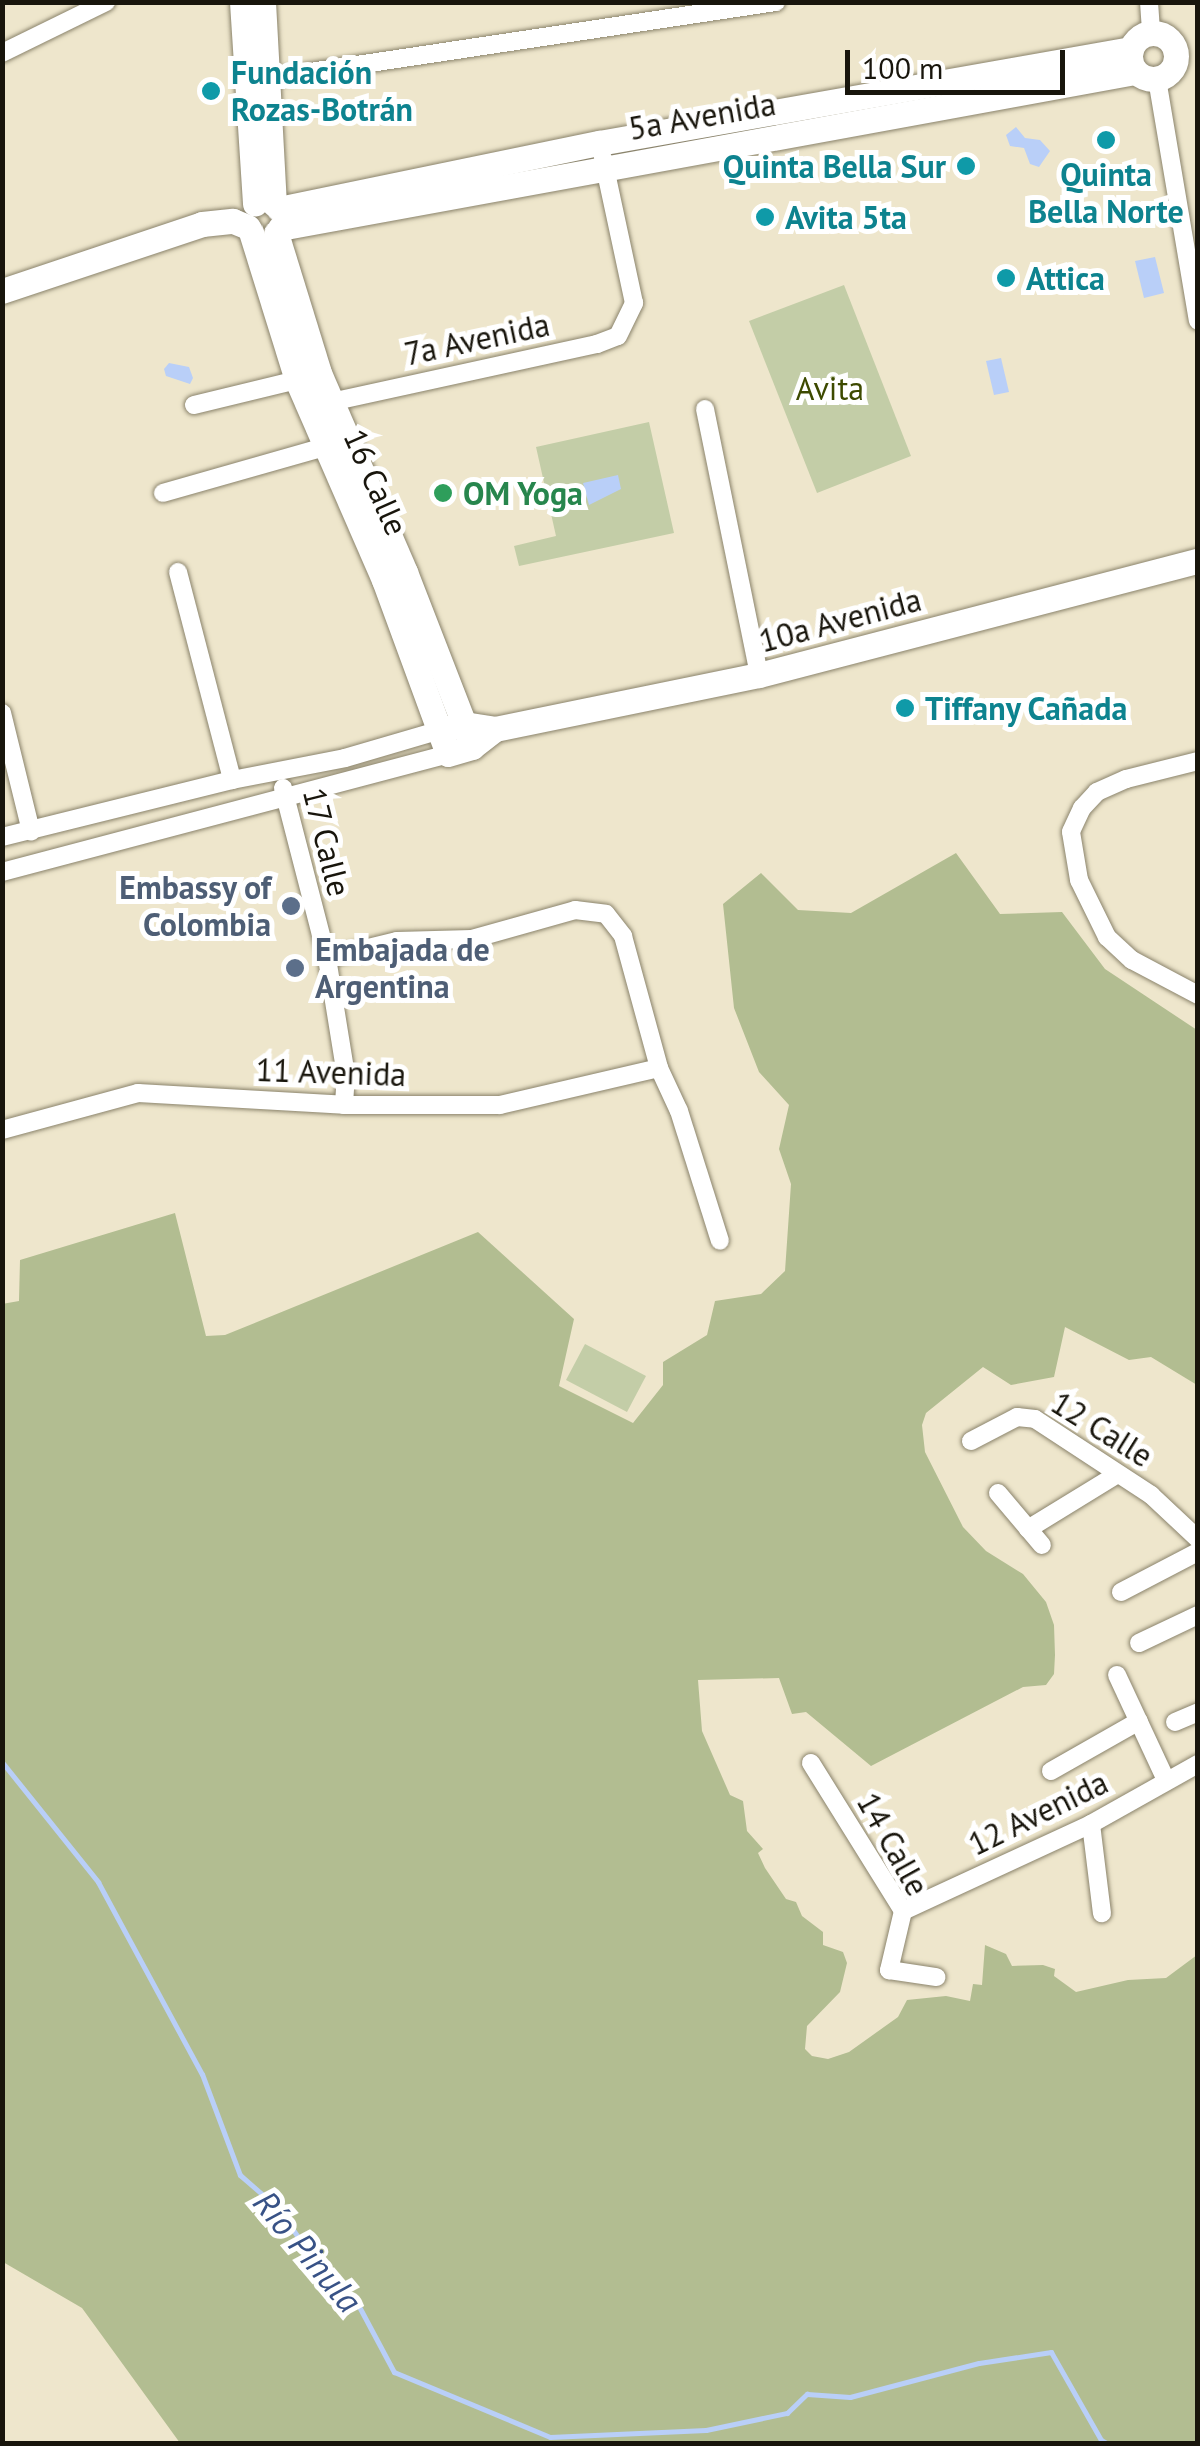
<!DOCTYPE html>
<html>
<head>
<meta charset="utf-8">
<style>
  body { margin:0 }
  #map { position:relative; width:1200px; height:2446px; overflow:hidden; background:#eee6cc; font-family:"PT Sans",sans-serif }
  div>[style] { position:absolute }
  .green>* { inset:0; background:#c3cda7 }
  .forest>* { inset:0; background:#b2bd91 }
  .water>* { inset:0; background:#b9cff8 }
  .stream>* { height:5px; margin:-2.5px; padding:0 2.5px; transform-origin:2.5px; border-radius:2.5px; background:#b9cff8 }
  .roads { filter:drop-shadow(0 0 2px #8a836b) drop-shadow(0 0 2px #8a836b) }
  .street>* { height:18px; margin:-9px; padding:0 9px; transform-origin:9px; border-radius:9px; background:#fff }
  .secondary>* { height:25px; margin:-12.5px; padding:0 12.5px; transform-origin:12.5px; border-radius:12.5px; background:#fff }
  .secondary>.ring { margin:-12.5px; padding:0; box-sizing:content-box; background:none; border:25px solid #fff; border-radius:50% }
  .dots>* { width:28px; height:28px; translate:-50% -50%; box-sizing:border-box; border:5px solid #fff; border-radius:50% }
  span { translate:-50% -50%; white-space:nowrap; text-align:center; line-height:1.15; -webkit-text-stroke:10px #fff; paint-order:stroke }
  .culture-label { font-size:32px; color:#0d838f; font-weight:700 }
  .left { translate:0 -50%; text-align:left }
  .right { translate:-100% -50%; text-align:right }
  .street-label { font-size:32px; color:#18150c }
  .park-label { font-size:32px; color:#3d4a00 }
  .leisure-label { font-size:32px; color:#27864d; font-weight:700 }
  .service-label { font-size:32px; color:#4e5e75; font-weight:700 }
  .water-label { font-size:35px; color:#385286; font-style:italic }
  .frame { position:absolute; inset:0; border:5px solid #18150c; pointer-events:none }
  .scale { position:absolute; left:845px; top:50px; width:220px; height:45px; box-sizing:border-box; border:5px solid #18150c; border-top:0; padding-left:12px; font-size:30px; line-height:35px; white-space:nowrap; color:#18150c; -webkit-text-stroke:8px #fff; paint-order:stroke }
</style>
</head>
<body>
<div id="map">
  <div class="green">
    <div style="clip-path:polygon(844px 285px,911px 456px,817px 493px,749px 321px)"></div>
    <div style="clip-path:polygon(649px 422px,674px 533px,519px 566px,514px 546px,556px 536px,536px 447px)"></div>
    <div style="clip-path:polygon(585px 1344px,646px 1376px,627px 1412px,566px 1380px)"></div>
  </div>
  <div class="forest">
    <div style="clip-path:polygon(956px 853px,1000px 914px,1062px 912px,1105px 969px,1197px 1030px,1197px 1385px,1151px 1357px,1129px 1360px,1065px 1327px,1054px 1377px,1011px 1385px,983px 1367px,926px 1413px,922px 1425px,925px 1452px,963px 1527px,986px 1551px,1023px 1574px,1046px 1602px,1054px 1625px,1055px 1655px,1054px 1674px,1046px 1685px,1023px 1687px,871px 1766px,806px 1712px,792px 1714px,779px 1678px,698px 1680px,702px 1731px,730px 1795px,743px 1801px,747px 1831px,763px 1849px,758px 1853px,765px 1868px,786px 1899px,796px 1902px,802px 1916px,823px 1932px,823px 1945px,843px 1952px,847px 1963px,840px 1992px,807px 2026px,805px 2049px,812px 2056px,828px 2059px,849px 2052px,898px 2017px,907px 2000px,946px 1996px,970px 2001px,973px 1984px,982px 1985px,985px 1945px,1006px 1954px,1012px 1966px,1043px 1965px,1055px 1969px,1054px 1976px,1076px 1992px,1128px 1980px,1166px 1978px,1197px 1955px,1197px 2443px,180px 2443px,82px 2308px,3px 2262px,2px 1304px,19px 1301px,20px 1260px,175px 1213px,206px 1336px,225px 1335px,478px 1232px,574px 1319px,559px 1386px,633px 1423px,663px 1385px,663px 1362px,707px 1335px,715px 1301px,761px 1294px,785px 1271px,791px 1184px,779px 1149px,789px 1105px,759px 1072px,734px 1008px,723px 904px,761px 873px,798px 910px,851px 913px)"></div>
  </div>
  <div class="water">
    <div style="clip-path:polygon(1016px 127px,1025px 138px,1040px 140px,1050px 151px,1039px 167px,1030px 164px,1024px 148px,1010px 146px,1006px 135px)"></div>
    <div style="clip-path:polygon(1155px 257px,1164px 293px,1144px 298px,1135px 261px)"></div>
    <div style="clip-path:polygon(1001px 358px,1009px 392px,994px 395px,986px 361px)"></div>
    <div style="clip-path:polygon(169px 363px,189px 367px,193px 378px,190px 384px,166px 376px,164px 369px)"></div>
    <div style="clip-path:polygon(618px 475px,621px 489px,589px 505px,583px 483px)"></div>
  </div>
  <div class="stream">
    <div style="left:2px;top:1762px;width:154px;rotate:51.3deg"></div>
    <div style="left:98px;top:1882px;width:218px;rotate:61.6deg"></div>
    <div style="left:202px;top:2074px;width:108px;rotate:69.4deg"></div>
    <div style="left:240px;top:2175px;width:50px;rotate:41deg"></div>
    <div style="left:278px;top:2208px;width:70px;rotate:55.4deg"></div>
    <div style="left:318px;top:2266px;width:50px;rotate:41.7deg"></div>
    <div style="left:355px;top:2299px;width:83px;rotate:61.9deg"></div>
    <div style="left:394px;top:2372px;width:169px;rotate:22.6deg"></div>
    <div style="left:550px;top:2437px;width:156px;rotate:-2.6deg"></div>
    <div style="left:706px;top:2430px;width:83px;rotate:-11.9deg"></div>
    <div style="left:787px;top:2413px;width:28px;rotate:-44deg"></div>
    <div style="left:807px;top:2394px;width:43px;rotate:4deg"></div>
    <div style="left:850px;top:2397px;width:133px;rotate:-14.8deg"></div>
    <div style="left:979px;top:2363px;width:73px;rotate:-8.7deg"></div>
    <div style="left:1051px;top:2352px;width:101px;rotate:60.4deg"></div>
    <div style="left:1101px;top:2440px;width:8px;rotate:30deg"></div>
  </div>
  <div class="roads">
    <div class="street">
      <div style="left:1149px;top:2px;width:32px;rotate:86deg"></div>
      <div style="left:2px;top:53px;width:116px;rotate:-26.1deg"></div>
      <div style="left:1157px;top:79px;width:245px;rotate:80.4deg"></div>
      <div style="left:257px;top:80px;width:525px;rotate:-8.55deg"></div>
      <div style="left:331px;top:402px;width:272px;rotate:-12.3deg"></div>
      <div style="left:597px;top:344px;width:22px;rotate:-21deg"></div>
      <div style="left:618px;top:336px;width:37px;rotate:-64deg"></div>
      <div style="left:634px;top:303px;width:148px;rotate:-102.1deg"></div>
      <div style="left:194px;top:405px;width:106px;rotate:-13.6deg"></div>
      <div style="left:705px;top:409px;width:271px;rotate:78.5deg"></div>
      <div style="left:163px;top:493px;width:168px;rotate:-15.9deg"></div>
      <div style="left:178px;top:572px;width:215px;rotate:75.4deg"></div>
      <div style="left:2px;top:713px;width:122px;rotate:76.2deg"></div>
      <div style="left:1198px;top:761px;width:74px;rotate:166deg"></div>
      <div style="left:1126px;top:779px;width:32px;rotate:156deg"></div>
      <div style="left:1097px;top:792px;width:22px;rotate:133deg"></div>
      <div style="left:1082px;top:808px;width:26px;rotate:115deg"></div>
      <div style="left:1071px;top:832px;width:49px;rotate:80.5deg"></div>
      <div style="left:1079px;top:880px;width:64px;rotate:63.8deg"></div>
      <div style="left:1107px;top:937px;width:34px;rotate:43deg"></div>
      <div style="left:1132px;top:960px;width:75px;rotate:27.9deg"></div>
      <div style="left:283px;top:788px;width:176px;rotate:75.5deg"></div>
      <div style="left:327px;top:958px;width:119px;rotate:80.8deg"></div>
      <div style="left:346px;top:1075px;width:30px;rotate:94deg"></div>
      <div style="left:2px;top:837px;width:237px;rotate:-13.9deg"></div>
      <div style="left:232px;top:780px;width:115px;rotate:-11deg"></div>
      <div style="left:345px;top:758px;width:100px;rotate:-16.3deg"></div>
      <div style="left:2px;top:872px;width:461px;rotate:-14.8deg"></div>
      <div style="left:327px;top:958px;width:72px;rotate:-13.7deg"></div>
      <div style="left:397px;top:941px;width:75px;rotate:-1.5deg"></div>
      <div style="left:472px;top:939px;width:107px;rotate:-15.7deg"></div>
      <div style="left:575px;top:910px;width:31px;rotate:7deg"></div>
      <div style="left:606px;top:914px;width:28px;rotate:52deg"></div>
      <div style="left:623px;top:936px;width:137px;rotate:74.7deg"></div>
      <div style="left:659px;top:1068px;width:47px;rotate:65.1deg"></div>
      <div style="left:679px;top:1111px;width:136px;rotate:72.5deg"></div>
      <div style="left:2px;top:1130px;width:141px;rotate:-15.2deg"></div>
      <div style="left:138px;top:1093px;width:206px;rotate:3.3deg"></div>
      <div style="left:344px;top:1105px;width:156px"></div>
      <div style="left:500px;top:1105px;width:163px;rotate:-13.1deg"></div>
      <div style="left:971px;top:1441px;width:52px;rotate:-27.6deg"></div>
      <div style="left:1017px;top:1417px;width:18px;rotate:6deg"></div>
      <div style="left:1035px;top:1419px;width:139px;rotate:33.2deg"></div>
      <div style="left:1151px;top:1495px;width:64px;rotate:43.1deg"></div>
      <div style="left:998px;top:1493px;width:68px;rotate:49.8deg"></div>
      <div style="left:1028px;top:1529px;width:103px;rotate:-31.5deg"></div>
      <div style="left:1121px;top:1592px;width:87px;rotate:-27.5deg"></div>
      <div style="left:1139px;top:1643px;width:65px;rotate:-25.4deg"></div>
      <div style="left:1117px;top:1675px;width:116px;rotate:65deg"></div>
      <div style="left:1175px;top:1722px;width:25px;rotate:-23deg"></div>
      <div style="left:811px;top:1763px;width:174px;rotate:58.1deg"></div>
      <div style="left:903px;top:1911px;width:61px;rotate:103.3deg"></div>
      <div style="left:889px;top:1970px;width:48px;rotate:8.5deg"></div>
      <div style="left:1051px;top:1771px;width:101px;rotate:-29.6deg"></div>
      <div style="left:1091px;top:1824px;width:90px;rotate:83deg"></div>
      <div style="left:903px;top:1911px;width:207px;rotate:-24.8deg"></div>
      <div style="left:1091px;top:1824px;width:123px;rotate:-29.3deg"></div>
    </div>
    <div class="secondary">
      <div style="left:242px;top:2px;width:202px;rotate:86.3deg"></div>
      <div style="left:263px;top:2px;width:202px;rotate:86.9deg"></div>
      <div class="ring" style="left:1130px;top:33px;width:21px;height:21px"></div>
      <div style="left:279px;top:209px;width:327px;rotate:-11.7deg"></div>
      <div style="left:599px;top:143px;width:540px;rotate:-10.02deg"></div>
      <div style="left:280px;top:228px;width:869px;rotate:-10.34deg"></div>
      <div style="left:251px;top:232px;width:155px;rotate:72.7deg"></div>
      <div style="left:297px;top:380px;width:218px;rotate:66.5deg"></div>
      <div style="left:384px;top:580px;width:185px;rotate:69.8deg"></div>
      <div style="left:448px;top:754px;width:25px;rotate:-16deg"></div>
      <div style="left:472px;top:747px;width:29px;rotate:-38deg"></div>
      <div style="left:276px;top:233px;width:146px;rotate:72.9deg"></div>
      <div style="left:319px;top:373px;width:217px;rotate:66.6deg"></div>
      <div style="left:405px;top:572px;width:177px;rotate:68.8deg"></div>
      <div style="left:2px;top:291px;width:211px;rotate:-18.5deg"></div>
      <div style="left:202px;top:224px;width:31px;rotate:-6deg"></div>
      <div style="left:233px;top:221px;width:16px;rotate:22deg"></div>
      <div style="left:441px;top:730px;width:24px;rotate:-15deg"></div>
      <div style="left:464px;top:724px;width:31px;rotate:9deg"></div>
      <div style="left:495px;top:729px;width:269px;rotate:-11.6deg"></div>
      <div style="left:759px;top:675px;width:454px;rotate:-14.6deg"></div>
    </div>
  </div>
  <div class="dots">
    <div style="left:211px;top:91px;background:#0f9aa8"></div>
    <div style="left:1106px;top:140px;background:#0f9aa8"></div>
    <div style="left:966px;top:166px;background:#0f9aa8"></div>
    <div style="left:765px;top:217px;background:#0f9aa8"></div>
    <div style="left:1006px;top:278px;background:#0f9aa8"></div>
    <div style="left:443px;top:493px;background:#2e9e5b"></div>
    <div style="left:905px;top:708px;background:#0f9aa8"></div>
    <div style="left:291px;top:906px;background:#5c6f8a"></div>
    <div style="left:295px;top:968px;background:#5c6f8a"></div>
  </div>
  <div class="culture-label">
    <span class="left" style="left:231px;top:91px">Fundación<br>Rozas-Botrán</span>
    <span class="right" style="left:946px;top:166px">Quinta Bella Sur</span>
    <span style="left:1106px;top:193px">Quinta<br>Bella Norte</span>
    <span class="left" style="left:785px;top:217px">Avita 5ta</span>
    <span class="left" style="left:1026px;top:278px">Attica</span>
    <span class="left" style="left:925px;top:708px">Tiffany Cañada</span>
  </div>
  <div class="street-label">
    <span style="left:702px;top:116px;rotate:-10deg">5a Avenida</span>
    <span style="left:477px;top:339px;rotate:-12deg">7a Avenida</span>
    <span style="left:376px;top:482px;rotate:66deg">16 Calle</span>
    <span style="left:840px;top:620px;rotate:-15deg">10a Avenida</span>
    <span style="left:327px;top:842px;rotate:76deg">17 Calle</span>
    <span style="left:331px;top:1072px;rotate:2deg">11 Avenida</span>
    <span style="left:1102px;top:1429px;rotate:32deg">12 Calle</span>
    <span style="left:1038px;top:1813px;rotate:-26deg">12 Avenida</span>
    <span style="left:893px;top:1844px;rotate:61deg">14 Calle</span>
  </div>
  <div class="park-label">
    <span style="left:830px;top:388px">Avita</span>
  </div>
  <div class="leisure-label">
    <span class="left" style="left:463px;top:493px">OM Yoga</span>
  </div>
  <div class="service-label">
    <span class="right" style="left:271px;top:906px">Embassy of<br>Colombia</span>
    <span class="left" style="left:315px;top:968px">Embajada de<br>Argentina</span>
  </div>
  <div class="water-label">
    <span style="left:308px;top:2251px;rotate:50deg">Río Pinula</span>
  </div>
  <div class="frame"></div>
  <div class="scale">100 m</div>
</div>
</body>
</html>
